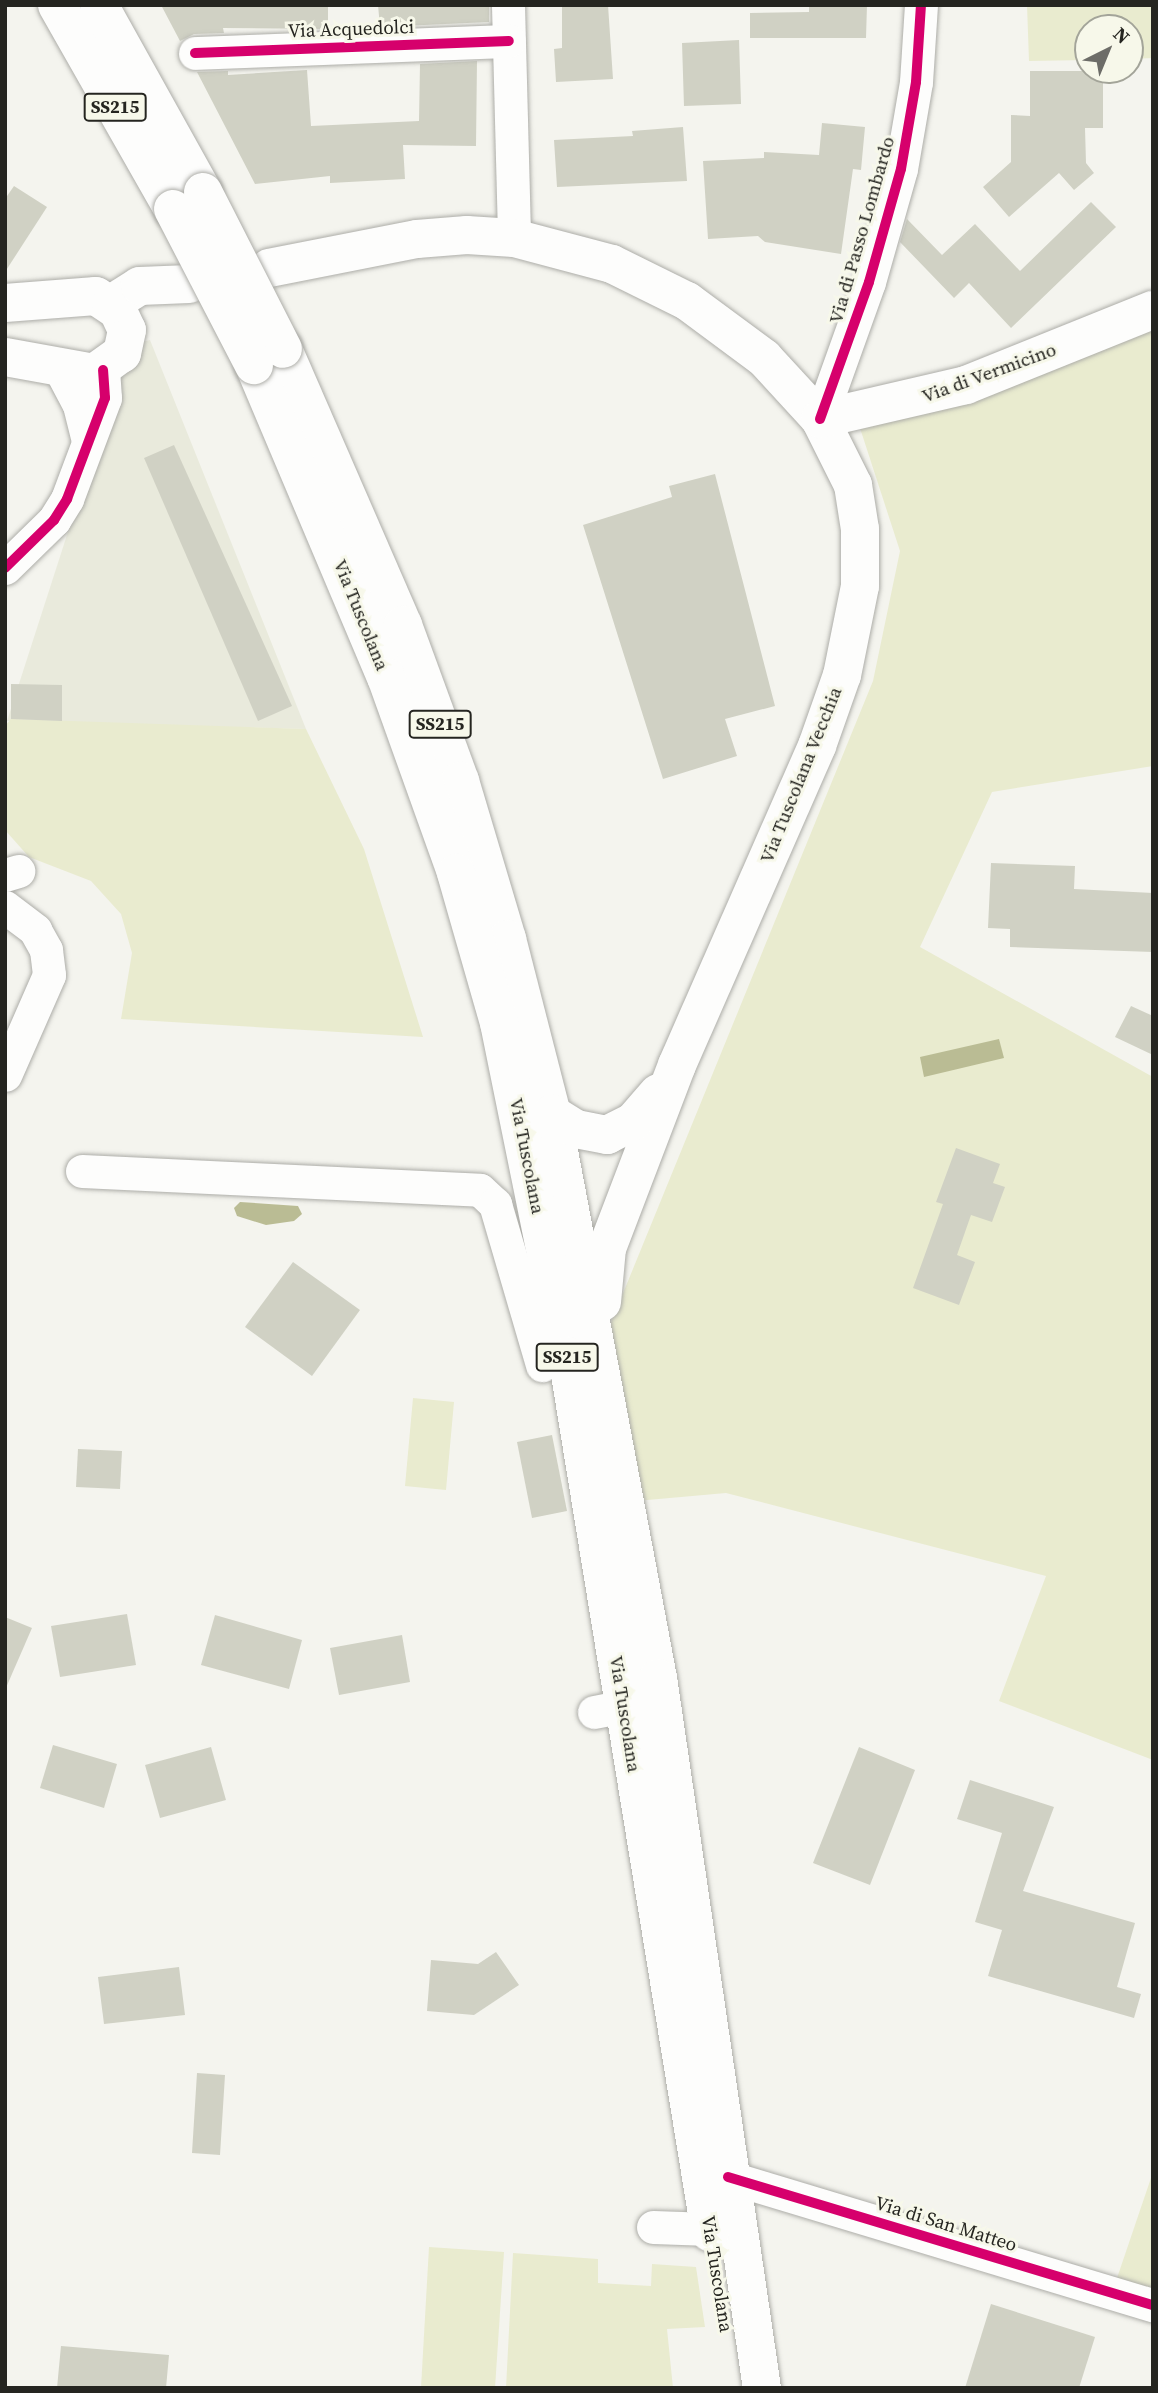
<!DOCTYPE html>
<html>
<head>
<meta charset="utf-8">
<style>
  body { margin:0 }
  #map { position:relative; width:1158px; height:2393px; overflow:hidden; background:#f4f4ee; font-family:"Source Serif 4",serif }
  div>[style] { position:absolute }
  .built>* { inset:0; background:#e9eadc }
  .green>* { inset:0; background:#e9ebcf }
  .water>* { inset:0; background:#babc94 }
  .building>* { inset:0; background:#d0d1c4 }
  .roads { filter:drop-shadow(0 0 2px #adada8) drop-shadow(0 0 2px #adada8) }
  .minor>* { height:33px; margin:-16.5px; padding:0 16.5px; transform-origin:16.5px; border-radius:16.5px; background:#fdfdfc }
  .major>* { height:38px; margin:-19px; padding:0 19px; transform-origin:19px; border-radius:19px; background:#fdfdfc }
  .bridges { filter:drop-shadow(0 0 2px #adada8) drop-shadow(0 0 2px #adada8) }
  .major-bridge>* { height:38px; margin:-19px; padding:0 19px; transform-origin:19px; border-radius:19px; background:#fdfdfc }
  .cycleway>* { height:10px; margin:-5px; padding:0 5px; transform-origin:5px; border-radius:5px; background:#d6006c }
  span { translate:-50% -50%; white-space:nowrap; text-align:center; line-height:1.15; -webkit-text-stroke:6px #f7f8ea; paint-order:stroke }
  .shield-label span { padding:2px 5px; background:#f7f8ea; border:2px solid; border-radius:5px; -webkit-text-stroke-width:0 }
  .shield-label { font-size:18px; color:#252520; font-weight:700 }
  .street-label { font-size:19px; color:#252520 }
  .frame { position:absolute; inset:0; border:7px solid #252520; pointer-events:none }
  .north { position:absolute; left:1074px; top:14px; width:70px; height:70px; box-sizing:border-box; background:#f7f8ea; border:2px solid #a3a499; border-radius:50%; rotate:43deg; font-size:19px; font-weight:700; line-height:28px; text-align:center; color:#252520 }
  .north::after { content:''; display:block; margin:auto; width:24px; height:32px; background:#6d6d68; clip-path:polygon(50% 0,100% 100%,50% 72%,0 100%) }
</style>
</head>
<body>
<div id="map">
  <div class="built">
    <div style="clip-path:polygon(150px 340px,306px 729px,7px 721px,115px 386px,139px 343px)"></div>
  </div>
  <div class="green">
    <div style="clip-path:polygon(1027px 5px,1153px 5px,1153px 58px,1130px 59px,1130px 28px,1088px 28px,1088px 60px,1029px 61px)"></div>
    <div style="clip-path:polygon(1153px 310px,1153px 766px,992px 792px,920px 947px,1153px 1077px,1153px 1760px,999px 1701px,1046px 1576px,726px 1493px,625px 1502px,597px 1357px,873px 681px,900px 551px,859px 425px)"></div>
    <div style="clip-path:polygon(11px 719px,306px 729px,364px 849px,423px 1037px,121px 1019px,132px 953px,121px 914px,91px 881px,29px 857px,5px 830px,5px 726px)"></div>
    <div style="clip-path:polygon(413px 1398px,454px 1402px,446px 1490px,405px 1486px)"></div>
    <div style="clip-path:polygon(1153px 2172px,1153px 2292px,1116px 2281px)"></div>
    <div style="clip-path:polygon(429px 2247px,504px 2252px,495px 2388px,421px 2388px)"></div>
    <div style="clip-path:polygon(513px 2253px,598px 2259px,598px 2283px,651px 2286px,652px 2264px,696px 2267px,705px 2327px,667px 2329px,673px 2388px,506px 2388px)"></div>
  </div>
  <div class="water">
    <div style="clip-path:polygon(999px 1039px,1004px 1058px,924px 1077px,920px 1057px)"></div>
    <div style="clip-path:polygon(240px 1202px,298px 1206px,302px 1214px,294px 1221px,266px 1225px,237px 1216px,234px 1208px)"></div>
  </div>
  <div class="building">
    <div style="clip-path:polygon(161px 5px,328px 5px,328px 29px,223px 28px,224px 33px,194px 34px,180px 41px)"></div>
    <div style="clip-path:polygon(378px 5px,489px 5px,489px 22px,380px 27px)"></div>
    <div style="clip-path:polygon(562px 5px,608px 5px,613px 79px,556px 82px,554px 49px,562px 48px)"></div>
    <div style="clip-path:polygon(809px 5px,867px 5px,866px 38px,750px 38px,750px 13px,809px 12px)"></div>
    <div style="clip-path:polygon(739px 40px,741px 104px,684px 106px,682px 43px)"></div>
    <div style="clip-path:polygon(477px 61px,476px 146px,403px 145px,405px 179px,330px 183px,330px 176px,255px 184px,197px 72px,228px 71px,228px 75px,307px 70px,311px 126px,419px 121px,420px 64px)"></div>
    <div style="clip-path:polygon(1030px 71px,1103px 71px,1103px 128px,1085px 128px,1086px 163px,1094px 173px,1074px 190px,1059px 173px,1009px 217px,983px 187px,1011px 162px,1011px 115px,1030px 116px)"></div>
    <div style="clip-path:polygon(822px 123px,865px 127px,861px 170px,853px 169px,841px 254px,765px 242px,758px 236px,708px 239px,703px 161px,764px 158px,764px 152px,819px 155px)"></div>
    <div style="clip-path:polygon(683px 127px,687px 181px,557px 187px,554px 140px,633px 136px,632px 131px)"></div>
    <div style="clip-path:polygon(14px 186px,47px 207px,5px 272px,5px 199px)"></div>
    <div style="clip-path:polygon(1091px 202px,1116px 227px,1011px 328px,969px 283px,954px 298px,900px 242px,907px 219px,942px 255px,975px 224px,1020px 271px)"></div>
    <div style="clip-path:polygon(174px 445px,292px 706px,258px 721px,144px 458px)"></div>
    <div style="clip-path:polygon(715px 474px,775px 706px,725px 719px,737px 756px,663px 779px,583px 525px,672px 497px,669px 486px)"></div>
    <div style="clip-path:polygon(11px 684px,62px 685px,62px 721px,11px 719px)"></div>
    <div style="clip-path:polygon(991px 863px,1075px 866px,1074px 889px,1153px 893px,1153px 952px,1010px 947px,1010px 929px,988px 928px)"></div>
    <div style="clip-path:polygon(1131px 1006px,1153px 1016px,1153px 1055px,1115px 1037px)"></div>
    <div style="clip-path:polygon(956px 1148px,1000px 1164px,993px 1183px,1005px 1187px,992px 1222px,971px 1215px,957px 1255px,975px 1262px,959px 1305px,913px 1288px,943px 1204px,936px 1202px)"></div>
    <div style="clip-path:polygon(293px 1262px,360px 1310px,312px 1376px,245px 1327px)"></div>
    <div style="clip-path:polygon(552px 1435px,567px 1511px,532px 1518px,517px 1442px)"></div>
    <div style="clip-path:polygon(78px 1449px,122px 1451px,120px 1489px,76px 1487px)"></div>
    <div style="clip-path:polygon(127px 1614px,136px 1665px,60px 1677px,51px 1626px)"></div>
    <div style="clip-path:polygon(215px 1615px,302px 1640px,289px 1689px,201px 1665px)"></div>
    <div style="clip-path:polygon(5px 1617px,32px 1628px,5px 1690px)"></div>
    <div style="clip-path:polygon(402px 1635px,410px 1682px,339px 1695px,330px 1648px)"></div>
    <div style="clip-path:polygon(53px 1745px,117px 1764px,104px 1808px,40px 1788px)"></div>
    <div style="clip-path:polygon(211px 1747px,226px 1800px,160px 1818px,145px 1765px)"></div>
    <div style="clip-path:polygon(859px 1747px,915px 1770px,870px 1885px,813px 1863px)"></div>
    <div style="clip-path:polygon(970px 1780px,1054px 1807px,1023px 1891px,1135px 1923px,1117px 1987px,1141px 1994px,1134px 2018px,988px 1976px,1002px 1930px,975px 1922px,1002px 1833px,957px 1819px)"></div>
    <div style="clip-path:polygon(496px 1952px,519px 1985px,474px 2015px,427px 2011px,431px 1960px,478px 1964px)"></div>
    <div style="clip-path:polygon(179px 1967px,185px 2015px,104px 2024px,98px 1977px)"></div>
    <div style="clip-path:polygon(197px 2073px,225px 2075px,220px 2155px,192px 2153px)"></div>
    <div style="clip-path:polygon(991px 2304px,1095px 2337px,1079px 2388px,965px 2388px)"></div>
    <div style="clip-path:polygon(61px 2346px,169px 2355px,166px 2388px,57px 2388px)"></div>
  </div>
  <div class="roads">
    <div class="minor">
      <div style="left:508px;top:5px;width:233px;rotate:88.5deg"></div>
      <div style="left:195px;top:53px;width:314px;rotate:-2.2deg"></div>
      <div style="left:59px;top:367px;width:43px;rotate:62.2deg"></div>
      <div style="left:79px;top:405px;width:33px;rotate:76deg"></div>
      <div style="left:820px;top:419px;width:145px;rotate:-70.3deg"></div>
      <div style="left:869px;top:282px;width:117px;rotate:-74.2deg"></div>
      <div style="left:901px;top:169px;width:88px;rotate:-80.2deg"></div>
      <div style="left:916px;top:82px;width:77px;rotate:-86.3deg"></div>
      <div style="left:5px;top:568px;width:69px;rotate:-44.4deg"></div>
      <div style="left:54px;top:520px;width:25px;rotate:-58deg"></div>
      <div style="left:67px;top:499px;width:108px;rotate:-69.4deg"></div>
      <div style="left:105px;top:398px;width:28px;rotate:-94deg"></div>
      <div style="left:5px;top:875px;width:14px;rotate:-17deg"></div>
      <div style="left:5px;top:907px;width:38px;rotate:37deg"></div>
      <div style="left:35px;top:930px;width:23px;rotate:61deg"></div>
      <div style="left:46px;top:950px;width:25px;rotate:83deg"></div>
      <div style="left:49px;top:975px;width:109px;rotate:113.7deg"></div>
      <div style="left:82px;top:1171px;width:398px;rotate:2.7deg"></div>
      <div style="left:480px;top:1190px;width:21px;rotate:43deg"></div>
      <div style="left:495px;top:1204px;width:168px;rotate:73.7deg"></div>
      <div style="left:594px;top:1712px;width:31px;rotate:-11deg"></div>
      <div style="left:728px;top:2177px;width:444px;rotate:16.8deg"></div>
      <div style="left:653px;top:2227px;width:57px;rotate:2deg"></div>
    </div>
    <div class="major">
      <div style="left:57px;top:5px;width:235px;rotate:60.4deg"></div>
      <div style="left:99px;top:5px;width:214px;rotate:60.9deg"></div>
      <div style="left:269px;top:268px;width:151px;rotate:-11.1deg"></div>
      <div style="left:417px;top:239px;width:50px;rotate:-4.6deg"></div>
      <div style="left:467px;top:235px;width:47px;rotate:3.7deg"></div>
      <div style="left:514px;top:238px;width:101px;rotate:14.9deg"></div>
      <div style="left:612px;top:264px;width:84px;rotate:26.3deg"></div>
      <div style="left:687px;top:301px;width:96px;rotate:36.5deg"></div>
      <div style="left:764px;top:358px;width:83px;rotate:47.4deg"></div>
      <div style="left:820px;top:419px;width:74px;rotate:63.4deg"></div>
      <div style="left:853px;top:485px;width:45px;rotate:81deg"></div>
      <div style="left:860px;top:529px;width:57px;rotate:90deg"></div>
      <div style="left:860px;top:586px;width:91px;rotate:101.4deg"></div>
      <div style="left:842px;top:675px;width:75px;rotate:109.4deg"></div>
      <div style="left:817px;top:746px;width:348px;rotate:113.7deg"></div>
      <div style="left:677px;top:1065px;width:196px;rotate:110.9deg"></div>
      <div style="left:607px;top:1248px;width:54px;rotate:95.3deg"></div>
      <div style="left:5px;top:303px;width:91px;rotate:-4.4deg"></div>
      <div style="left:96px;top:296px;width:27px;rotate:34deg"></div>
      <div style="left:118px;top:311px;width:21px;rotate:65deg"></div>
      <div style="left:127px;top:330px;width:24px;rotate:102deg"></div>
      <div style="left:122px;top:353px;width:34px;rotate:144deg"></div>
      <div style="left:94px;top:373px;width:90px;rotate:-169.8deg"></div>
      <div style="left:111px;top:304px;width:34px;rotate:-32deg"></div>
      <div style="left:140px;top:286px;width:49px;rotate:-2.3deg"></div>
      <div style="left:283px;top:349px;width:301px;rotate:66.5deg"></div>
      <div style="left:403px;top:625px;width:166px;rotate:69.9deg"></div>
      <div style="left:460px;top:781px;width:165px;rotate:73.4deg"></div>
      <div style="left:507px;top:939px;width:181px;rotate:75.6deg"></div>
      <div style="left:552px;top:1114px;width:574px;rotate:79.36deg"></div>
      <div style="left:658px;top:1678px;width:718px;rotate:81.67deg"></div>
      <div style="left:254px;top:365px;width:339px;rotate:67.1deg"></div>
      <div style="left:386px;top:677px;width:208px;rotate:70.3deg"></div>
      <div style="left:456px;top:873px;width:156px;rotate:74deg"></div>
      <div style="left:499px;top:1023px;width:340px;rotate:78.5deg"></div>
      <div style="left:567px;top:1356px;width:888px;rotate:80.73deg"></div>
      <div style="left:820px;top:419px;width:150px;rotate:-13.1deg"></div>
      <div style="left:966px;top:385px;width:201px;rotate:-21.9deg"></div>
      <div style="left:552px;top:1114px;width:28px;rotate:32deg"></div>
      <div style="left:576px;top:1129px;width:32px;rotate:11deg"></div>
      <div style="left:607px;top:1135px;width:29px;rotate:-27deg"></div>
      <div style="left:633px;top:1122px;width:38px;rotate:-49deg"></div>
    </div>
  </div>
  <div class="bridges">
    <div class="major-bridge">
      <div style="left:203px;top:192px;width:176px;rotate:63deg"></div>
      <div style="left:173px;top:209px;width:176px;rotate:62.6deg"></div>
    </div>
  </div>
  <div class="cycleway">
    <div style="left:195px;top:53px;width:314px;rotate:-2.2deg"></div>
    <div style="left:820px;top:419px;width:145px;rotate:-70.3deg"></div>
    <div style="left:869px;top:282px;width:117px;rotate:-74.2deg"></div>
    <div style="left:901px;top:169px;width:88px;rotate:-80.2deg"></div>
    <div style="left:916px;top:82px;width:77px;rotate:-86.3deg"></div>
    <div style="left:5px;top:568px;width:69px;rotate:-44.4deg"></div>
    <div style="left:54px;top:520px;width:25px;rotate:-58deg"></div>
    <div style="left:67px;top:499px;width:108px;rotate:-69.4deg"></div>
    <div style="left:105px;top:398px;width:28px;rotate:-94deg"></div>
    <div style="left:728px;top:2177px;width:444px;rotate:16.8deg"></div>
  </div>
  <div class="shield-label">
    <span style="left:115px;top:107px">SS215</span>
    <span style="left:440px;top:724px">SS215</span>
    <span style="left:567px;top:1357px">SS215</span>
  </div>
  <div class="street-label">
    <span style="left:351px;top:29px;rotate:-2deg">Via Acquedolci</span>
    <span style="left:862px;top:230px;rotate:-74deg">Via di Passo Lombardo</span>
    <span style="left:989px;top:373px;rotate:-20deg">Via di Vermicino</span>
    <span style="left:361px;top:615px;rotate:68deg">Via Tuscolana</span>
    <span style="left:801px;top:775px;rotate:-68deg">Via Tuscolana Vecchia</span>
    <span style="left:527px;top:1156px;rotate:79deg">Via Tuscolana</span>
    <span style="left:625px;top:1714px;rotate:81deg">Via Tuscolana</span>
    <span style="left:946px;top:2224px;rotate:17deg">Via di San Matteo</span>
    <span style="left:717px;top:2274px;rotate:81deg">Via Tuscolana</span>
  </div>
  <div class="frame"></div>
  <div class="north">N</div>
</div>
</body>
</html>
